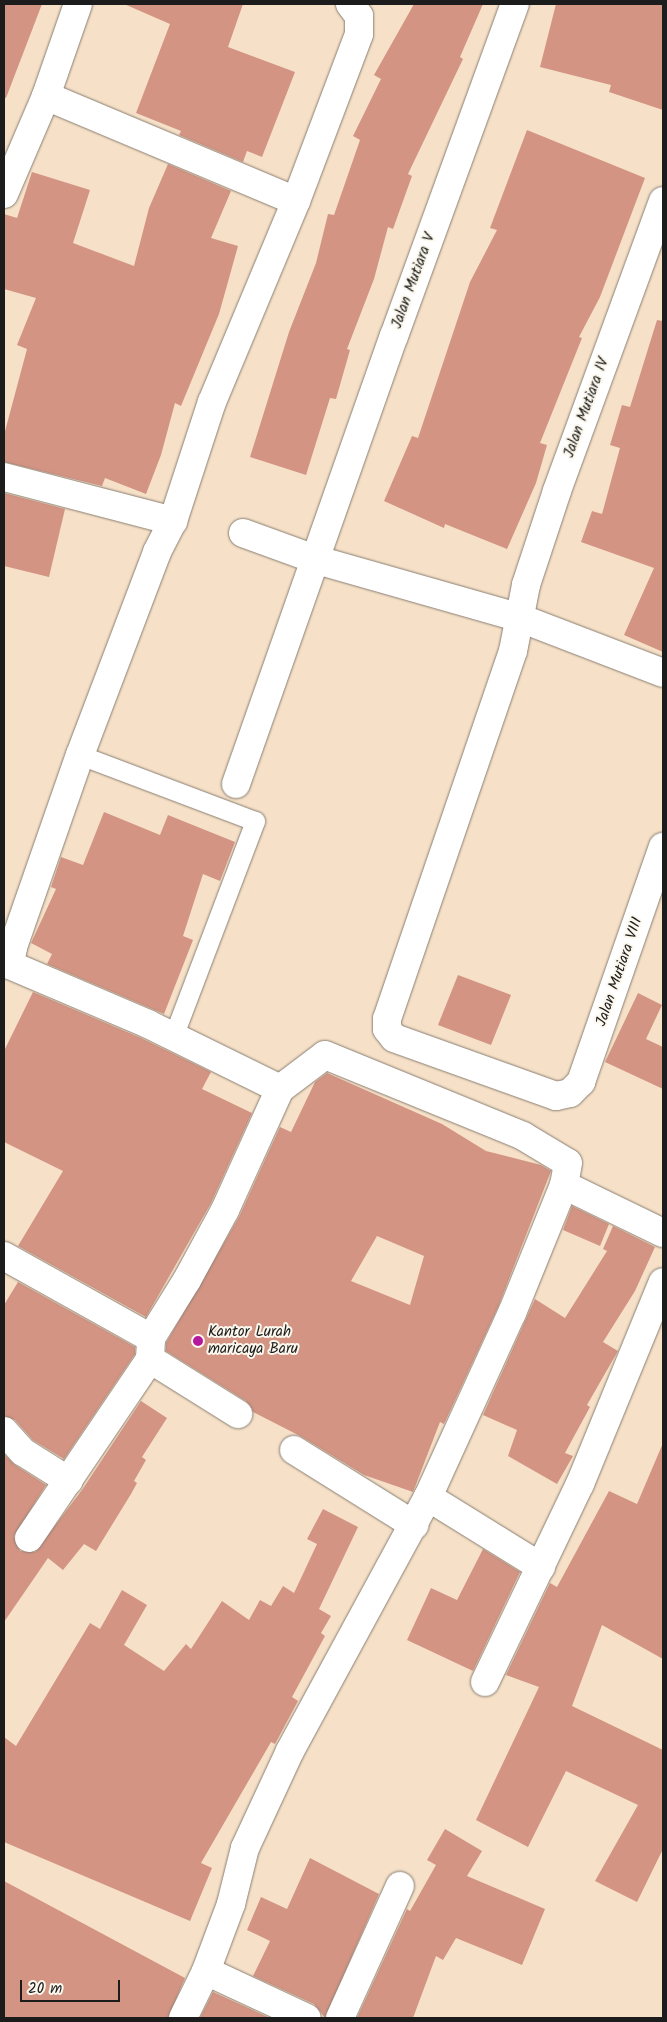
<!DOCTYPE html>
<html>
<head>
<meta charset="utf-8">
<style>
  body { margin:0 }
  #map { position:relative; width:667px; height:2022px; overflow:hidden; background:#f6e1c8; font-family:Kalam,sans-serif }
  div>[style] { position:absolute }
  .building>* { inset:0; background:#d39484 }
  .roads { filter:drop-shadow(0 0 1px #897e72) drop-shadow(0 0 1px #897e72) }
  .service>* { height:19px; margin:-9.5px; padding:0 9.5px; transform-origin:9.5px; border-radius:9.5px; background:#fff }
  .minor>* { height:28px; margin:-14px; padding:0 14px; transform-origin:14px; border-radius:14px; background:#fff }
  .dots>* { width:14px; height:14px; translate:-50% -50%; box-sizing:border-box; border:2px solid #fbf7ec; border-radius:50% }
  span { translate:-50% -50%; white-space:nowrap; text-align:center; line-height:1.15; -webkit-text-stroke:4px #fbf7ec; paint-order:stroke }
  .street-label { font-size:15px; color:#1c1c1c }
  .poi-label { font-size:15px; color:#1c1c1c }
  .left { translate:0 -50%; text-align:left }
  .frame { position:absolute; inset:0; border:5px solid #1c1c1c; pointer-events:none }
  .scale { position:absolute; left:20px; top:1980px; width:100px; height:22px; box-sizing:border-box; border:2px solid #1c1c1c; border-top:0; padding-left:6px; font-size:15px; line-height:18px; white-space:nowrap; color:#1c1c1c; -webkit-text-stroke:4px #fbf7ec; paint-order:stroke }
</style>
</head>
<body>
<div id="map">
  <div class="building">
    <div style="clip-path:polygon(4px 4px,42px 4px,6px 98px,4px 98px)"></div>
    <div style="clip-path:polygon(124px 4px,243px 4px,228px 47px,295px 72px,262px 157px,247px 151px,243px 162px,179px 135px,181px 131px,136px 113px,170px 24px)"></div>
    <div style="clip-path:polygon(414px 4px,483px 4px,460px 57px,463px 59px,408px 174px,412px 176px,393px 229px,388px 227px,374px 279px,347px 349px,350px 350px,336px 399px,330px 398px,306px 475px,250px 457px,289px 332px,316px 263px,328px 214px,334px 215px,360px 140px,353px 136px,381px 79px,374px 75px)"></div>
    <div style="clip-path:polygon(556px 4px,663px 4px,663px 110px,609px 92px,611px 85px,540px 67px)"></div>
    <div style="clip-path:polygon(527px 130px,645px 178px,600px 297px,579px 337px,582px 338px,540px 443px,547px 445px,536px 483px,507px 549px,445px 524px,444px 528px,384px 501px,412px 436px,418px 438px,470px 282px,497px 230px,490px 228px)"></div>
    <div style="clip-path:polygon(168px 164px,231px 191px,211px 238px,238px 246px,219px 314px,181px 406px,175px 403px,161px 455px,146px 494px,105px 478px,102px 486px,4px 462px,4px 435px,27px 349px,17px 345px,36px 298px,4px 289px,4px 214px,17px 218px,32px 172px,90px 190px,73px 243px,134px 266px,149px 208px)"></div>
    <div style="clip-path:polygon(657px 320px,663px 321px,663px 652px,624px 635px,654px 568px,581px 542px,592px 511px,602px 514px,620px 448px,610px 445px,622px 405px,630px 407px)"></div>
    <div style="clip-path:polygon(4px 493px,65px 509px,49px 577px,4px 566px)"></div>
    <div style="clip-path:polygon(104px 812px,160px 835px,168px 815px,235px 842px,220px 881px,203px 874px,183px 936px,193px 940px,164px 1014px,47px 964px,52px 954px,31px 943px,56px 889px,51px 887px,61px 857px,83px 865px)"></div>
    <div style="clip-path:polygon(458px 975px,511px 995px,491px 1045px,438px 1025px)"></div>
    <div style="clip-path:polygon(33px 992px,141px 1038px,211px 1072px,202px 1089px,252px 1113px,211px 1203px,146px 1317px,18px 1246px,63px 1171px,4px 1142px,4px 1051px)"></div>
    <div style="clip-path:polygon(638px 993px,662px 1005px,646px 1039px,663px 1047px,663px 1089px,605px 1062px)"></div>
    <div style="clip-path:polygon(evenodd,327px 1073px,442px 1124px,486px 1151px,541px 1165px,551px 1171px,498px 1307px,444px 1424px,440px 1422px,413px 1492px,364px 1475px,302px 1437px,253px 1412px,246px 1401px,166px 1351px,166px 1343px,239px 1217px,280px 1127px,291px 1132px,315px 1082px,327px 1073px,377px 1236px,424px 1256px,410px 1305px,351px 1281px,377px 1236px)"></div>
    <div style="clip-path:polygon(572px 1206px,609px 1224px,600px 1246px,563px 1230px)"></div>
    <div style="clip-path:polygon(613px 1226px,655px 1247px,635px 1291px,603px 1342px,618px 1351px,587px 1405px,590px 1407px,565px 1453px,573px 1456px,557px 1484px,508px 1456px,517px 1430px,483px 1415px,535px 1299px,565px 1318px,607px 1251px,603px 1249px)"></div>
    <div style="clip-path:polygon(18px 1282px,135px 1347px,135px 1354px,64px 1459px,33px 1440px,15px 1420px,4px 1416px,4px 1305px)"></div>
    <div style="clip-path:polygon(141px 1401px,167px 1418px,142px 1457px,146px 1460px,134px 1481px,137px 1483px,131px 1494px,96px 1551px,84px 1544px,63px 1570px,48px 1558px,4px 1622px,4px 1454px,15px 1465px,46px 1485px,14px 1536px,20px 1551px,35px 1552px,82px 1490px)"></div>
    <div style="clip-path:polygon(663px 1443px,663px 1659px,602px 1625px,572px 1706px,663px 1750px,663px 1849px,637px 1902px,595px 1881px,638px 1805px,566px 1771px,528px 1847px,476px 1820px,539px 1687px,506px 1675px,550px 1583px,557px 1587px,609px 1491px,637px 1504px)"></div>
    <div style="clip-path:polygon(323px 1509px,358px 1527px,319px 1609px,331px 1616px,321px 1633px,325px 1636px,292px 1697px,298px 1701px,275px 1744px,271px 1742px,201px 1863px,212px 1868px,190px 1921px,4px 1842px,4px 1737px,16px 1746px,90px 1623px,100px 1629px,122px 1590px,147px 1605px,124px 1645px,164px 1671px,186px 1644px,191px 1649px,222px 1601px,249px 1620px,260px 1600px,271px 1606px,283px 1586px,294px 1593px,317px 1544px,307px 1539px)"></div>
    <div style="clip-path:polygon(483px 1549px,520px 1572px,473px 1671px,407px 1640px,431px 1588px,457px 1600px)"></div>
    <div style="clip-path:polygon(445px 1829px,482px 1851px,467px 1876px,545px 1909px,522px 1965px,456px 1938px,443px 1960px,436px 1956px,413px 2018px,357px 2018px,407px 1909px,410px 1911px,436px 1865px,427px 1860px)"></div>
    <div style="clip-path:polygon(310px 1858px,379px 1894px,325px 2018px,314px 2004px,253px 1976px,270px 1941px,247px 1930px,261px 1897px,287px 1909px)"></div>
    <div style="clip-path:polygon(4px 1881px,185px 1978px,168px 2018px,4px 2018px)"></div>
    <div style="clip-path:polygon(213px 1992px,270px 2018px,200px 2018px)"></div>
  </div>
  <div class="roads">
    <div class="service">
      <div style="left:80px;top:755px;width:187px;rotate:20.7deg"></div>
      <div style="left:255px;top:821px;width:231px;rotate:110.8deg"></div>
    </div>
    <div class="minor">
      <div style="left:46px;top:96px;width:271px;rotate:22.8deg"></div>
      <div style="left:4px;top:194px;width:107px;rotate:-66.8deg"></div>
      <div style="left:46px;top:96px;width:97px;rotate:-70.8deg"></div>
      <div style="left:663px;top:201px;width:309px;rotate:110.1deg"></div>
      <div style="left:557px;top:491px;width:99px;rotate:108.3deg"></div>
      <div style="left:526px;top:585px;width:67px;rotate:101.1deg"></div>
      <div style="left:513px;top:651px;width:389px;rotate:108.9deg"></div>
      <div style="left:387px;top:1019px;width:10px;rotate:90deg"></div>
      <div style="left:387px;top:1029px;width:11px;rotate:52deg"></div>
      <div style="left:394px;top:1038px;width:172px;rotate:19.7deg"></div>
      <div style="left:556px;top:1096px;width:14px;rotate:-12deg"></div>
      <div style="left:570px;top:1093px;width:16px;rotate:-45deg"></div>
      <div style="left:581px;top:1082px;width:249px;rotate:-70.8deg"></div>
      <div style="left:4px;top:477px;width:175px;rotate:14.6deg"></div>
      <div style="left:243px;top:533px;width:79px;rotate:20deg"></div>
      <div style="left:317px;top:560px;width:211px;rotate:15.9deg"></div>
      <div style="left:520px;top:618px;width:153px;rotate:21deg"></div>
      <div style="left:236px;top:784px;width:475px;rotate:-70.6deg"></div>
      <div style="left:394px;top:336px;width:353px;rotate:-70deg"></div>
      <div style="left:4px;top:943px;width:10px;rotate:24deg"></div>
      <div style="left:13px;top:947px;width:18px;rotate:99deg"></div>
      <div style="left:10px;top:965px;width:150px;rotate:23.1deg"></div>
      <div style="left:148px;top:1024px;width:147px;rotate:26.2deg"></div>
      <div style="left:280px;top:1089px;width:56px;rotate:-37.1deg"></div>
      <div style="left:325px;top:1055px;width:214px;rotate:22.2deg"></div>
      <div style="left:523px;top:1136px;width:52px;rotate:31deg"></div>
      <div style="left:568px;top:1163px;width:22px;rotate:100deg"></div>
      <div style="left:564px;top:1185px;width:110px;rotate:25.9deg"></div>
      <div style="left:13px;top:947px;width:203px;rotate:-70.8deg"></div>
      <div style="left:80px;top:755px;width:217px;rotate:-69.2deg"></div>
      <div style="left:157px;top:552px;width:35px;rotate:-63deg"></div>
      <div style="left:173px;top:521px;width:125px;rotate:-71.9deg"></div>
      <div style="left:212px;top:402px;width:218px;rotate:-67.3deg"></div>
      <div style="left:296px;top:201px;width:178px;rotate:-69.3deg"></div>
      <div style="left:359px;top:34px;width:18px;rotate:-90deg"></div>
      <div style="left:359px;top:16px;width:15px;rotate:-127deg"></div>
      <div style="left:4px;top:1256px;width:168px;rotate:29.2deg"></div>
      <div style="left:150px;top:1359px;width:104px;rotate:32deg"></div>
      <div style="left:4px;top:1431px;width:28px;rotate:48deg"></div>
      <div style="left:23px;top:1452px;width:54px;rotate:32.2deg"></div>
      <div style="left:294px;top:1450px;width:142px;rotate:32deg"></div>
      <div style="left:428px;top:1497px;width:202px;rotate:-65.5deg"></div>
      <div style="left:512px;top:1313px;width:138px;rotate:-67.9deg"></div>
      <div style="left:29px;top:1538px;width:216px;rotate:-55.9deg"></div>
      <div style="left:150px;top:1359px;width:21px;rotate:-87deg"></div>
      <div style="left:151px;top:1338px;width:68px;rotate:-58.2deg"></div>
      <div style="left:187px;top:1280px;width:80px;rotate:-61.5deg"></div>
      <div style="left:225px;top:1210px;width:133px;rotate:-65.6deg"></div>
      <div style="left:485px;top:1682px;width:220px;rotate:-64.4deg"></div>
      <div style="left:580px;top:1484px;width:218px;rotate:-67.7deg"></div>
      <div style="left:206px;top:1971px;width:111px;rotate:25deg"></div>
      <div style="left:183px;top:2018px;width:52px;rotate:-63.9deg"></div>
      <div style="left:206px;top:1971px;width:72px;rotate:-69.5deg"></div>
      <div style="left:231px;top:1904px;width:58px;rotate:-76deg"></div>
      <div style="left:245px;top:1848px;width:107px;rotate:-65.1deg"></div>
      <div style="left:290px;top:1751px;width:289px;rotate:-61.5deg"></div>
      <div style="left:428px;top:1497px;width:133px;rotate:31.8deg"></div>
      <div style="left:340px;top:2018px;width:145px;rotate:-65.6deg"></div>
    </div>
  </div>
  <div class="dots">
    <div style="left:198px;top:1341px;background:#b5179e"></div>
  </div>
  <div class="street-label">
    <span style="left:414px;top:281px;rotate:-70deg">Jalan Mutiara V</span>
    <span style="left:587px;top:408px;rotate:-70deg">Jalan Mutiara IV</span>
    <span style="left:620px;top:972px;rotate:-71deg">Jalan Mutiara VIII</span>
  </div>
  <div class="poi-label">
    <span class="left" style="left:208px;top:1341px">Kantor Lurah<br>maricaya Baru</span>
  </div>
  <div class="frame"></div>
  <div class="scale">20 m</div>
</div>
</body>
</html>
